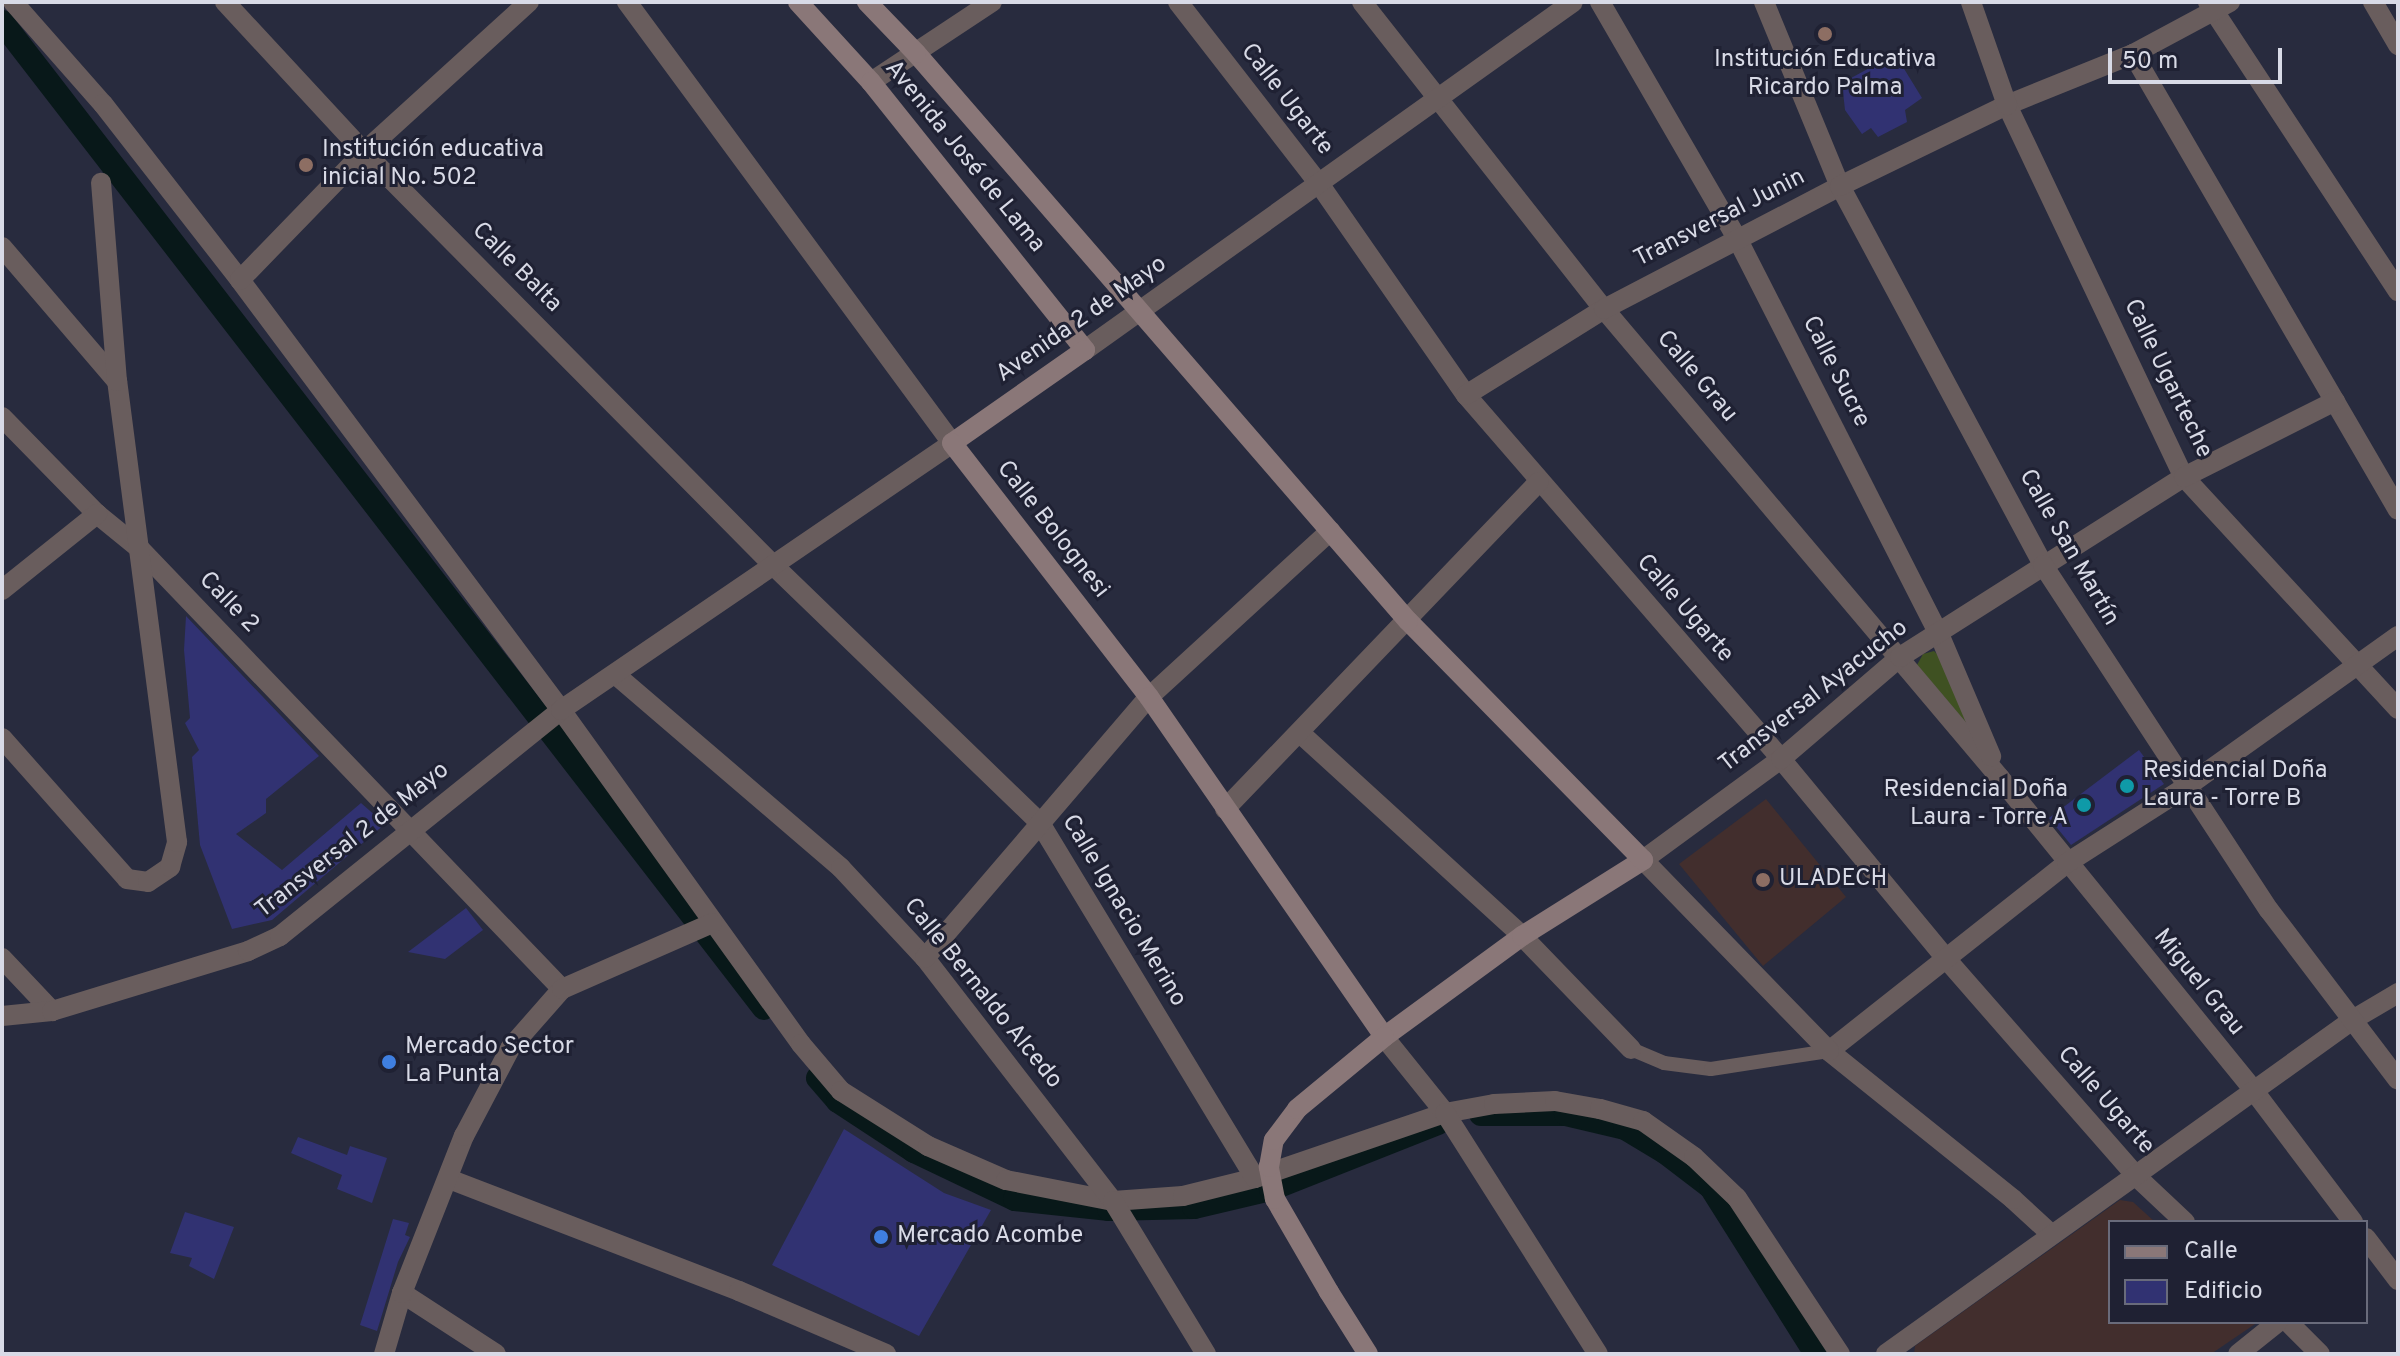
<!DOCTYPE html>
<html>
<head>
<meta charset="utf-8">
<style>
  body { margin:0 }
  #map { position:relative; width:2400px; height:1356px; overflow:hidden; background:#282b3e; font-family:Overpass,sans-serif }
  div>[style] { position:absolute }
  .education>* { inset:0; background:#422e2d }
  .green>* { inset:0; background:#3f5122 }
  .canal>* { height:24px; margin:-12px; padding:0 12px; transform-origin:12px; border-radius:12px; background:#081819 }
  .building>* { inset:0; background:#313272 }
  .service>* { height:14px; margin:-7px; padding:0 7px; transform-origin:7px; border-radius:7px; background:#695d5d }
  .minor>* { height:20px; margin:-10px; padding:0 10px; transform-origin:10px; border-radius:10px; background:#695d5d }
  .tertiary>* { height:20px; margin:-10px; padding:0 10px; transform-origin:10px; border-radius:10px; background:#695d5d }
  .secondary>* { height:20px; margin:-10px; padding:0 10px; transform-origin:10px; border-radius:10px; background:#8a7778 }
  .secondary-bridge>* { height:20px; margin:-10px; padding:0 10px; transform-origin:10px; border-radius:10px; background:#8a7778 }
  .dots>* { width:22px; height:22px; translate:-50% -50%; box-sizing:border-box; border:4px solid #1f2133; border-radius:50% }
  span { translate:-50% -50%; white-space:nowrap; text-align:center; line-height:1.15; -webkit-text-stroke:6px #1f2133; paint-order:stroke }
  .poi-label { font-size:24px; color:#d8dae6 }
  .left { translate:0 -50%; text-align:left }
  .right { translate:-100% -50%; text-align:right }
  .street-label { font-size:24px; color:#d8dae6 }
  .frame { position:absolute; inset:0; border:4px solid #d8dae6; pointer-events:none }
  .legend { position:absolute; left:2108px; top:1220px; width:260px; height:104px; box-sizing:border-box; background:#1f2133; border:2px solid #696b7b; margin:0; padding:10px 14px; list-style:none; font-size:24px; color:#d8dae6 }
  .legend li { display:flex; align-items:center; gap:16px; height:40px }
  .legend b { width:40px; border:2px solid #696b7b }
  .scale { position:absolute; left:2108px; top:48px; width:174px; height:36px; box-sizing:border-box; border:4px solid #d8dae6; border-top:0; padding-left:10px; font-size:24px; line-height:28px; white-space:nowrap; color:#d8dae6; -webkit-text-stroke:6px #1f2133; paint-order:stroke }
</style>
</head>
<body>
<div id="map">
  <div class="education">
    <div style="clip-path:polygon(1766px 799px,1846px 897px,1763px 966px,1679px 864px)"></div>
    <div style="clip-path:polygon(2120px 1200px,2133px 1202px,2155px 1222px,2110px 1222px,2110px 1322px,2258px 1322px,2211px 1354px,1914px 1354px,1915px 1346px)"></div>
  </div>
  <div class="green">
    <div style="clip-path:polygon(1934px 651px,1940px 657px,1974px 732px,1917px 665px,1923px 654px)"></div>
  </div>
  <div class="canal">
    <div style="left:2px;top:22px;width:1246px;rotate:52.3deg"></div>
    <div style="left:818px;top:1078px;width:30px;rotate:49deg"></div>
    <div style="left:838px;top:1101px;width:91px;rotate:33.3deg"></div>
    <div style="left:914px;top:1151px;width:112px;rotate:25.4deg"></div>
    <div style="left:1015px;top:1199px;width:95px;rotate:6.1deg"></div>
    <div style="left:1109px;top:1209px;width:85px;rotate:-1.3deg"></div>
    <div style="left:1194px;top:1207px;width:79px;rotate:-13.2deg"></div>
    <div style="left:1271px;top:1189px;width:180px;rotate:-21.6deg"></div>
    <div style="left:1481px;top:1114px;width:85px"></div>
    <div style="left:1566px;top:1114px;width:61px;rotate:13.3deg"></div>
    <div style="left:1625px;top:1128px;width:47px;rotate:31deg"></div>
    <div style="left:1665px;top:1152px;width:58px;rotate:37.3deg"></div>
    <div style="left:1711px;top:1187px;width:197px;rotate:57.8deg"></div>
  </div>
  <div class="building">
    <div style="clip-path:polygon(1895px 54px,1922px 98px,1905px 110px,1907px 122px,1878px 137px,1871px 128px,1862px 134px,1845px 110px,1842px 83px)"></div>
    <div style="clip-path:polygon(186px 616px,319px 756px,266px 799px,266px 813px,236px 834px,282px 870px,361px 803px,385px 824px,272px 920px,232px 929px,200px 845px,192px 757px,199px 750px,185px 723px,190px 718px,184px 650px)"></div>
    <div style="clip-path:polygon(2139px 750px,2164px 784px,2071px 845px,2049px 818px)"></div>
    <div style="clip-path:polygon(466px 908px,483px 930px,445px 959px,408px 952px)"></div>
    <div style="clip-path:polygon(844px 1129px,944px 1193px,991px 1210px,919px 1336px,772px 1265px)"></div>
    <div style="clip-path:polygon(298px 1137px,347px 1155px,350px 1146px,387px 1158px,372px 1203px,337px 1189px,342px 1175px,291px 1153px)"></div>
    <div style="clip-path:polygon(185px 1212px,234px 1227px,214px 1279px,189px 1266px,192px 1258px,170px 1253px)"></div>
    <div style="clip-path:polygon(393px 1219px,409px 1223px,405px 1235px,410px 1237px,398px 1262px,377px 1331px,360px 1325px)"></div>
  </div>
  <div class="service">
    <div style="left:1631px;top:1049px;width:36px;rotate:23deg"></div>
    <div style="left:1664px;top:1063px;width:47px;rotate:7.3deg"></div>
    <div style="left:1711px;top:1069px;width:119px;rotate:-8.7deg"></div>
  </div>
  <div class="minor">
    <div style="left:13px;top:2px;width:136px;rotate:48.6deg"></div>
    <div style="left:103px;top:104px;width:223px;rotate:52.1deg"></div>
    <div style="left:240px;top:280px;width:537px;rotate:53.26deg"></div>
    <div style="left:561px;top:710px;width:411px;rotate:54.3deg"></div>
    <div style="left:801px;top:1044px;width:62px;rotate:49.6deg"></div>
    <div style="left:841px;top:1091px;width:103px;rotate:32.3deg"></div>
    <div style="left:928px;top:1146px;width:85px;rotate:23.6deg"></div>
    <div style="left:1006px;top:1180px;width:109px;rotate:11.1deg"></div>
    <div style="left:1113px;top:1201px;width:70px;rotate:-4.1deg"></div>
    <div style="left:1183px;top:1196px;width:74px;rotate:-14deg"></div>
    <div style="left:1255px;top:1178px;width:201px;rotate:-18.9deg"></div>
    <div style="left:1445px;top:1113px;width:50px;rotate:-10.4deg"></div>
    <div style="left:1494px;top:1104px;width:61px;rotate:-2.8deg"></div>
    <div style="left:1555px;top:1101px;width:46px;rotate:10.1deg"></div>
    <div style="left:1600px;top:1109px;width:45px;rotate:15.6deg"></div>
    <div style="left:1643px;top:1121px;width:62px;rotate:35.2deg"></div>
    <div style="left:1694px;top:1157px;width:59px;rotate:43.6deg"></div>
    <div style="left:1737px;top:1198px;width:187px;rotate:56.6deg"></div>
    <div style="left:225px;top:2px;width:205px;rotate:47.2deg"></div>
    <div style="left:364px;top:152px;width:581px;rotate:45.28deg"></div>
    <div style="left:773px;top:565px;width:371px;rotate:44deg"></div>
    <div style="left:1040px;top:823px;width:415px;rotate:58.8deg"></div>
    <div style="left:1178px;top:2px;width:232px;rotate:52.2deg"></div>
    <div style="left:1320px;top:185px;width:256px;rotate:55.2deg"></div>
    <div style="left:1466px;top:395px;width:481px;rotate:49.1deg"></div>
    <div style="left:1781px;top:759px;width:262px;rotate:50.4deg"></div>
    <div style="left:1948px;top:961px;width:287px;rotate:48.8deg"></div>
    <div style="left:2137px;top:1177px;width:66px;rotate:43.2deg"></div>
    <div style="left:1362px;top:2px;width:391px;rotate:51.8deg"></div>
    <div style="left:1604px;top:309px;width:614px;rotate:49.82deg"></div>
    <div style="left:2000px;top:778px;width:403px;rotate:50.9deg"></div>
    <div style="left:2254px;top:1091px;width:164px;rotate:52.9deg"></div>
    <div style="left:1600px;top:2px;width:275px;rotate:59.9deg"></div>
    <div style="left:1738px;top:240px;width:442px;rotate:63deg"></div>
    <div style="left:1939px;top:634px;width:133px;rotate:66.9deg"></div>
    <div style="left:2208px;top:2px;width:346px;rotate:56.7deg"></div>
    <div style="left:2230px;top:2px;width:110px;rotate:151.8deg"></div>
    <div style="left:2133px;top:54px;width:136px;rotate:158deg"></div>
    <div style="left:2007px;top:105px;width:412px;rotate:64.6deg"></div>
    <div style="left:2184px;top:477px;width:316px;rotate:47.3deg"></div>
    <div style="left:2373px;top:2px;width:50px;rotate:59.8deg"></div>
    <div style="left:2133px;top:54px;width:527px;rotate:59.84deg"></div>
    <div style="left:871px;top:82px;width:145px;rotate:-33.5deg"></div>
    <div style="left:2px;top:247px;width:177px;rotate:49.4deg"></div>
    <div style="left:240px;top:280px;width:178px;rotate:-45.9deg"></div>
    <div style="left:364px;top:152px;width:223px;rotate:-42.3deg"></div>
    <div style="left:1085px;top:350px;width:599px;rotate:-35.49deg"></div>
    <div style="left:1466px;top:395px;width:163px;rotate:-31.9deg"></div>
    <div style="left:1604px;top:309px;width:266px;rotate:-27.5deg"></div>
    <div style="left:2px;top:417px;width:136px;rotate:45.6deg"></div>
    <div style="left:97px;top:514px;width:55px;rotate:39.1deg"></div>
    <div style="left:140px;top:549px;width:610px;rotate:46.2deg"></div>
    <div style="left:2px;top:590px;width:122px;rotate:-38.7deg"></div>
    <div style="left:616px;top:675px;width:296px;rotate:40.6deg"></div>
    <div style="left:841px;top:868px;width:123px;rotate:47deg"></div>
    <div style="left:925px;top:958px;width:307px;rotate:52.3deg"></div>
    <div style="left:1113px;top:1201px;width:179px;rotate:58.7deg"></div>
    <div style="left:1300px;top:733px;width:301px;rotate:42.4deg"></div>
    <div style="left:1522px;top:936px;width:157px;rotate:46deg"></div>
    <div style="left:2px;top:738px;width:188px;rotate:48.4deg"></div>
    <div style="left:127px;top:879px;width:21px;rotate:8deg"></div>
    <div style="left:148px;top:882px;width:27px;rotate:-34deg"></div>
    <div style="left:170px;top:867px;width:26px;rotate:-74deg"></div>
    <div style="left:177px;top:842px;width:465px;rotate:-97.4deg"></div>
    <div style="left:117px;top:381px;width:199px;rotate:-94.6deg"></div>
    <div style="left:1225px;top:809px;width:453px;rotate:-46.2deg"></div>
    <div style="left:2px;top:958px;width:73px;rotate:46.7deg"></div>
    <div style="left:925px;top:958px;width:344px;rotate:-49.4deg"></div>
    <div style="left:1149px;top:697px;width:246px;rotate:-42.5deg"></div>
    <div style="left:2px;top:1016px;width:50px;rotate:-5.7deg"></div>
    <div style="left:52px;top:1011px;width:205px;rotate:-17deg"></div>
    <div style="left:248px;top:951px;width:35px;rotate:-25deg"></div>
    <div style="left:280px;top:936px;width:361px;rotate:-38.8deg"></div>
    <div style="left:561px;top:710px;width:473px;rotate:-34.3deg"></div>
    <div style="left:952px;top:443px;width:548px;rotate:-126.39deg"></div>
    <div style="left:1384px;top:1037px;width:97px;rotate:51.2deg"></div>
    <div style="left:1445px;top:1113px;width:285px;rotate:57.6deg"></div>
    <div style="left:1829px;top:1051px;width:303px;rotate:-38.3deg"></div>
    <div style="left:2067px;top:863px;width:141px;rotate:-32.6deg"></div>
    <div style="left:2186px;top:787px;width:260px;rotate:-35.5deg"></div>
    <div style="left:449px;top:1179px;width:311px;rotate:21.1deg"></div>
    <div style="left:739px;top:1291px;width:160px;rotate:23.2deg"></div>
    <div style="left:2051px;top:1234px;width:52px;rotate:-137.4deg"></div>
    <div style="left:2013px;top:1199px;width:236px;rotate:-141.2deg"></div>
    <div style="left:1829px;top:1051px;width:267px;rotate:-134.2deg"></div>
    <div style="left:1643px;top:860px;width:171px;rotate:-36.2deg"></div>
    <div style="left:1781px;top:759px;width:157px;rotate:-40.6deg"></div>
    <div style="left:1900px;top:657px;width:336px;rotate:-32.4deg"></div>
    <div style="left:2184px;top:477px;width:169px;rotate:-26.7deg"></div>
    <div style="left:2366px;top:1238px;width:53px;rotate:52.7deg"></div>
    <div style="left:402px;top:1293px;width:112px;rotate:33deg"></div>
    <div style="left:2288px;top:1322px;width:45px;rotate:45deg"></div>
    <div style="left:384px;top:1354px;width:64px;rotate:-73.6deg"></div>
    <div style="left:402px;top:1293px;width:169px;rotate:-68.5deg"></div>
    <div style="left:464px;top:1136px;width:101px;rotate:-62.2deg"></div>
    <div style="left:511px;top:1047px;width:77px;rotate:-48.7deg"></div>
    <div style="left:562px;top:989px;width:164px;rotate:-23.7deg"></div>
    <div style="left:1886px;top:1354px;width:576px;rotate:-35.6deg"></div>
    <div style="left:2354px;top:1019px;width:51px;rotate:-30.6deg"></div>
    <div style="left:2238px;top:1354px;width:51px;rotate:-38.7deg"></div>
  </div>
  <div class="tertiary">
    <div style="left:1764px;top:2px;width:199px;rotate:67.6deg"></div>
    <div style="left:1840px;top:186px;width:430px;rotate:61.8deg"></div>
    <div style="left:2043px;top:565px;width:412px;rotate:56.8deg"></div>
    <div style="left:2269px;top:910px;width:213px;rotate:52.8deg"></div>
    <div style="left:1840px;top:186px;width:186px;rotate:-25.9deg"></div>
    <div style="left:2007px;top:105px;width:109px;rotate:-109.3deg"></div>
  </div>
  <div class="secondary">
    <div style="left:798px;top:2px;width:108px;rotate:47.6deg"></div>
    <div style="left:871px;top:82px;width:343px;rotate:51.4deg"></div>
    <div style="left:1085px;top:350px;width:162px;rotate:145deg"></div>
    <div style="left:952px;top:443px;width:321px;rotate:52.2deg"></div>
    <div style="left:1149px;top:697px;width:413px;rotate:55.3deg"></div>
    <div style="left:1384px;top:1037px;width:171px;rotate:-36.2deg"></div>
    <div style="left:1522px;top:936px;width:143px;rotate:-32.1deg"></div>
    <div style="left:1643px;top:860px;width:335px;rotate:-134.5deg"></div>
    <div style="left:1408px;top:621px;width:751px;rotate:-130.9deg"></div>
    <div style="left:916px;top:53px;width:71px;rotate:-133.9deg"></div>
    <div style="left:1329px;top:1292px;width:73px;rotate:57.8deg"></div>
  </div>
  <div class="secondary-bridge">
    <div style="left:1329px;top:1292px;width:108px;rotate:-120.1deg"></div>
    <div style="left:1275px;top:1199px;width:33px;rotate:-101deg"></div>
    <div style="left:1269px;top:1167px;width:27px;rotate:-80deg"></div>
    <div style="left:1274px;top:1140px;width:39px;rotate:-53deg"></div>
    <div style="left:1297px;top:1109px;width:113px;rotate:-39.6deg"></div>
  </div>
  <div class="dots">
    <div style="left:1825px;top:34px;background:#8d6e63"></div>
    <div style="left:306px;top:165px;background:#8d6e63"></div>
    <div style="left:2127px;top:786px;background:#0f9aa8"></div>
    <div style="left:2084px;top:805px;background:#0f9aa8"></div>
    <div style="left:1763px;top:880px;background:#8d6e63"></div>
    <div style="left:389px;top:1062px;background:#3f7fe0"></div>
    <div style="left:881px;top:1237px;background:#3f7fe0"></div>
  </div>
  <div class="poi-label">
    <span style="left:1825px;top:75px">Institución Educativa<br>Ricardo Palma</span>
    <span class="left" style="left:322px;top:165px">Institución educativa<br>inicial No. 502</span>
    <span class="left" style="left:2143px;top:786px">Residencial Doña<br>Laura - Torre B</span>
    <span class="right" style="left:2068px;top:805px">Residencial Doña<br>Laura - Torre A</span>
    <span class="left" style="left:1779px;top:880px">ULADECH</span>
    <span class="left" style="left:405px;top:1062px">Mercado Sector<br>La Punta</span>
    <span class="left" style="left:897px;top:1237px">Mercado Acombe</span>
  </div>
  <div class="street-label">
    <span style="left:1286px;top:100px;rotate:52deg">Calle Ugarte</span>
    <span style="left:964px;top:157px;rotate:51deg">Avenida José de Lama</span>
    <span style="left:1720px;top:219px;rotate:-27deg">Transversal Junin</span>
    <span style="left:516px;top:268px;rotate:45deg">Calle Balta</span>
    <span style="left:1082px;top:320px;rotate:-35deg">Avenida 2 de Mayo</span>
    <span style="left:1835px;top:372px;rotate:63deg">Calle Sucre</span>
    <span style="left:1696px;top:377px;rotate:50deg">Calle Grau</span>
    <span style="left:2167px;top:379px;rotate:64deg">Calle Ugarteche</span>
    <span style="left:1052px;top:530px;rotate:52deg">Calle Bolognesi</span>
    <span style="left:2068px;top:548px;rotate:60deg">Calle San Martín</span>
    <span style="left:228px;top:603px;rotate:46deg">Calle 2</span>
    <span style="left:1684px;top:609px;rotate:49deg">Calle Ugarte</span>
    <span style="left:1814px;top:697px;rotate:-38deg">Transversal Ayacucho</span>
    <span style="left:353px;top:841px;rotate:-38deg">Transversal 2 de Mayo</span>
    <span style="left:1123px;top:911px;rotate:59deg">Calle Ignacio Merino</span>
    <span style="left:2198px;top:983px;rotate:51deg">Miguel Grau</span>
    <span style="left:982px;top:994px;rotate:51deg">Calle Bernaldo Alcedo</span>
    <span style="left:2105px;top:1101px;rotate:49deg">Calle Ugarte</span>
  </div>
  <div class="frame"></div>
  <ul class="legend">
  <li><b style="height:10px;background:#8a7778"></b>Calle</li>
  <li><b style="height:22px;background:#313272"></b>Edificio</li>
  </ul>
  <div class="scale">50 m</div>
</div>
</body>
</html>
